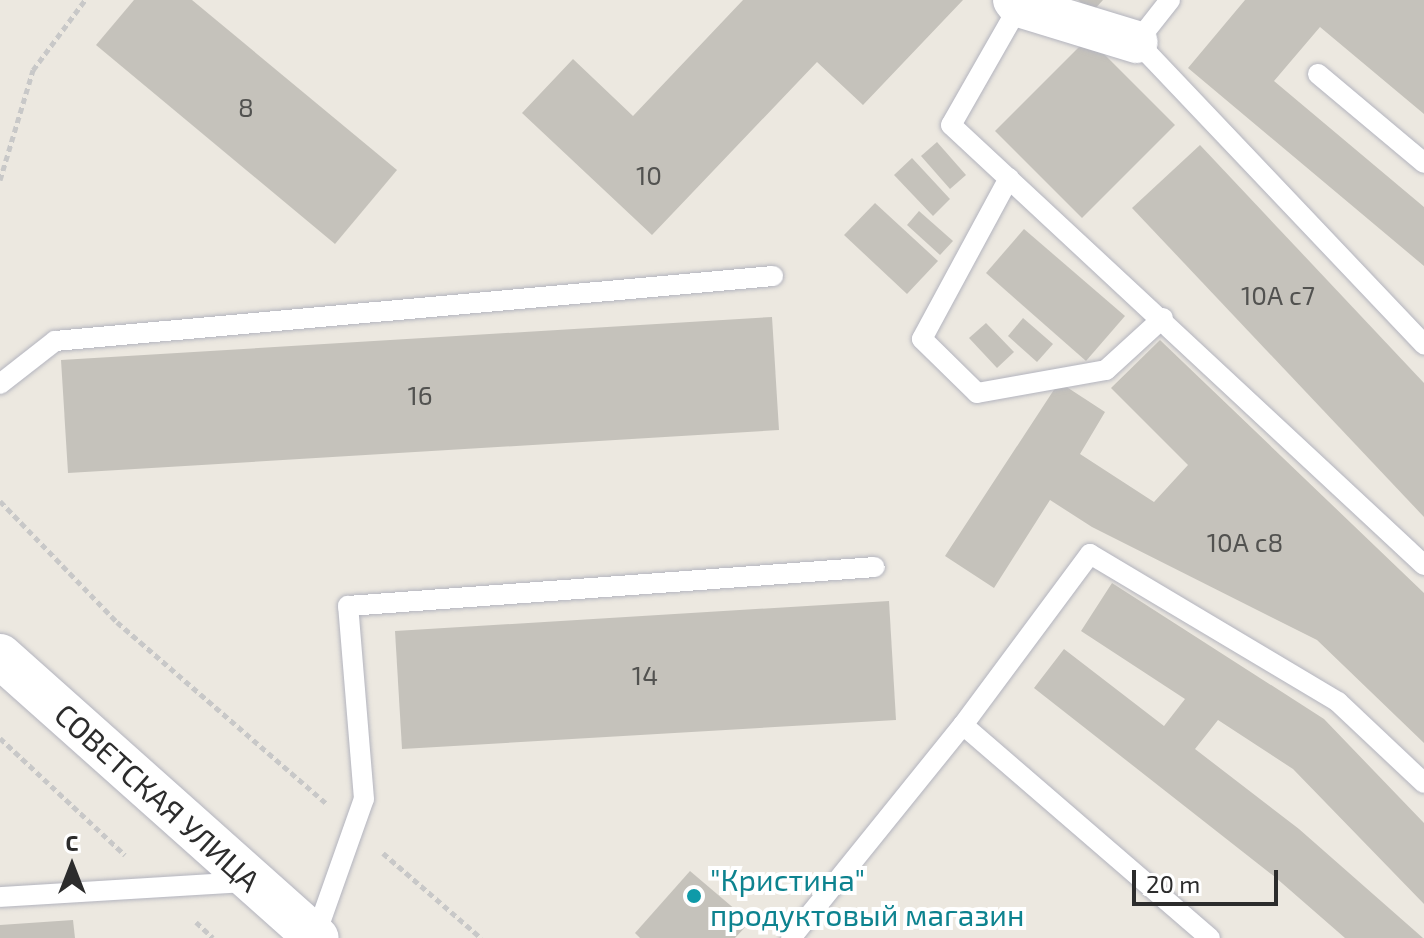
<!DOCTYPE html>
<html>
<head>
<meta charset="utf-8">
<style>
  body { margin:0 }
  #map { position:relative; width:1424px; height:938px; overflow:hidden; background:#ece8e0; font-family:"Exo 2",sans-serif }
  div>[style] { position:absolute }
  .building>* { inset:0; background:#c5c2bb }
  .path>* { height:5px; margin-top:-2.5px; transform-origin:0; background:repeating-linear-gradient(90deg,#c8c8c8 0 6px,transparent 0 10px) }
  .roads { filter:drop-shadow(0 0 2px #b3b4be) drop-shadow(0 0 2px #b3b4be) }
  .lane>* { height:20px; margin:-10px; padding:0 10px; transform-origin:10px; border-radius:10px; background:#fff }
  .street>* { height:42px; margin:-21px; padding:0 21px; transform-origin:21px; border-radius:21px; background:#fff }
  .secondary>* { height:44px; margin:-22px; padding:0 22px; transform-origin:22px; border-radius:22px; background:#fff }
  .dots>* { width:22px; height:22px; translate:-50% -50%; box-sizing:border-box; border:4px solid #fff; border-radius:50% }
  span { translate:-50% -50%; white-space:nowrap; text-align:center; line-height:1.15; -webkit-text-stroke:8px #fff; paint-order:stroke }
  .number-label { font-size:26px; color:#525250 }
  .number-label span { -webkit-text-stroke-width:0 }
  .street-label { font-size:30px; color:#2c2c2c }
  .culture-label { font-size:30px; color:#0d838f }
  .left { translate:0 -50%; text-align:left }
  .north { position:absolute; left:32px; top:826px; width:80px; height:80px; -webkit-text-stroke:6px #fff; paint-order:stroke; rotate:0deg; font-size:22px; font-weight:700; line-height:32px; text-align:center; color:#2c2c2c }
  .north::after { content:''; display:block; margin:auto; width:28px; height:36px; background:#2c2c2c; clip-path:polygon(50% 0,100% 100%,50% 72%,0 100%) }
  .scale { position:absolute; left:1132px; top:870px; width:146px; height:36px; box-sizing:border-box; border:4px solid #2c2c2c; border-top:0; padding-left:10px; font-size:24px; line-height:28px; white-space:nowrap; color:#2c2c2c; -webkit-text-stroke:6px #fff; paint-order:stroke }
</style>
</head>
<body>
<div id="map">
  <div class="building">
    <div style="clip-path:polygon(134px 0,192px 0,397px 170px,335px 244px,96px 45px)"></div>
    <div style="clip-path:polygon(743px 0,963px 0,863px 105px,817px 62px,652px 235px,522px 113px,573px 59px,633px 116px)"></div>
    <div style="clip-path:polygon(1078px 0,1103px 0,1092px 12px)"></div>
    <div style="clip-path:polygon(1245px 0,1424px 0,1424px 114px,1320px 27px,1274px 81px,1424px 207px,1424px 266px,1188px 68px)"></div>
    <div style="clip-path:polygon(1088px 38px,1175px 125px,1082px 218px,995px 131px)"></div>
    <div style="clip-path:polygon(937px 142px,966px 175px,950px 189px,921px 156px)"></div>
    <div style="clip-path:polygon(1200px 145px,1424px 383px,1424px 517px,1132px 208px)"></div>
    <div style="clip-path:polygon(912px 158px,950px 199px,933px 216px,894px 175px)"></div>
    <div style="clip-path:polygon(875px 203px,938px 261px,907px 294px,844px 235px)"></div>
    <div style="clip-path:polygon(919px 211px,953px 241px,940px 255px,907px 225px)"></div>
    <div style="clip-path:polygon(1024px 229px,1125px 316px,1086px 361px,986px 273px)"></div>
    <div style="clip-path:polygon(772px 317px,779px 430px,68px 473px,61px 360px)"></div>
    <div style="clip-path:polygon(1023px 318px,1053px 344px,1037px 362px,1008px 336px)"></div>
    <div style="clip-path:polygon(986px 323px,1014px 352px,997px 368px,969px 338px)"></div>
    <div style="clip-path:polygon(1160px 340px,1424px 593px,1424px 743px,1317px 640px,1092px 527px,1050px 500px,994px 588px,945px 556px,1059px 382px,1105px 412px,1080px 454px,1154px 502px,1188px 465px,1111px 388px)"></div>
    <div style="clip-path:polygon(1112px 583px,1324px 719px,1424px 823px,1424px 904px,1293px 769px,1218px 720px,1195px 749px,1299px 829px,1423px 938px,1345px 938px,1275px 877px,1034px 688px,1064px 649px,1164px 726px,1185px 699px,1081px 631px)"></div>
    <div style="clip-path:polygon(889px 601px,896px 720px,402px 749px,395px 631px)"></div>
    <div style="clip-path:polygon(690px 871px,750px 922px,735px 938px,640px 938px,635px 933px)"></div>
    <div style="clip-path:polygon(73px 920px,75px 938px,0 938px,0 925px)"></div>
  </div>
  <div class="path">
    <div style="left:0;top:180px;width:115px;rotate:-73.3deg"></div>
    <div style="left:33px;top:70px;width:87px;rotate:-53.4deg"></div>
    <div style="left:0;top:501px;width:168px;rotate:46deg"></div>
    <div style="left:117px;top:622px;width:278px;rotate:40.9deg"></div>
    <div style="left:0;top:738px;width:171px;rotate:43.1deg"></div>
    <div style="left:383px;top:853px;width:130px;rotate:40.9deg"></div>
    <div style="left:196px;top:922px;width:23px;rotate:43deg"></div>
  </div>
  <div class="roads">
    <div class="lane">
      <div style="left:1170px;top:0;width:53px;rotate:128.2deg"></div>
      <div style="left:1137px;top:42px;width:417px;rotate:46.5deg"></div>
      <div style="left:1019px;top:6px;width:137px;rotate:119.7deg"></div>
      <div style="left:951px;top:125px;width:646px;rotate:42.93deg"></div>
      <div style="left:1318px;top:74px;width:138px;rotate:40deg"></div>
      <div style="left:1009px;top:178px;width:183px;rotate:118.4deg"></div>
      <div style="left:922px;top:339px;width:77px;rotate:44.5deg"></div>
      <div style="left:977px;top:393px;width:131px;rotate:-10.1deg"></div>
      <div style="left:1106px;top:370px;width:77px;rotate:-42.4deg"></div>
      <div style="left:0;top:384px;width:70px;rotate:-38deg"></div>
      <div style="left:55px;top:341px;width:721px;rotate:-5.17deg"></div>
      <div style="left:963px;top:725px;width:326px;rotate:40.8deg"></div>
      <div style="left:0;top:897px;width:248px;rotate:-3.5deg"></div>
      <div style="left:315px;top:937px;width:146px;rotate:-70.5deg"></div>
      <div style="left:364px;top:799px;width:194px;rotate:-94.7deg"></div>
      <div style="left:348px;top:606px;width:528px;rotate:-4.23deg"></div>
      <div style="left:791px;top:938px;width:274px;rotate:-51.1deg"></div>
      <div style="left:963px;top:725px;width:213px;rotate:-53.4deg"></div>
      <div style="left:1090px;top:554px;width:289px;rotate:30.8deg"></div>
      <div style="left:1338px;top:702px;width:118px;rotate:43.3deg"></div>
    </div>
    <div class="street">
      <div style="left:1014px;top:0;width:8px;rotate:50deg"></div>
      <div style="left:1019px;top:6px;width:123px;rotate:17deg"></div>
    </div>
    <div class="secondary">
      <div style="left:0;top:656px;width:424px;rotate:41.7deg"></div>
    </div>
  </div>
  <div class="dots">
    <div style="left:694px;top:896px;background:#0f9aa8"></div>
  </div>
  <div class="number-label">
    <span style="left:246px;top:107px">8</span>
    <span style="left:649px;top:175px">10</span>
    <span style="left:1278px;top:295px">10А с7</span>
    <span style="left:420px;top:395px">16</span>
    <span style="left:1245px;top:542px">10А с8</span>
    <span style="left:645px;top:675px">14</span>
  </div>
  <div class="street-label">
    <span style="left:158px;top:797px;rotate:42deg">СОВЕТСКАЯ УЛИЦА</span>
  </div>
  <div class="culture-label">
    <span class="left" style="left:710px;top:896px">"Кристина"<br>продуктовый магазин</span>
  </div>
  <div class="north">С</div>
  <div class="scale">20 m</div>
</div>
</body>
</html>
